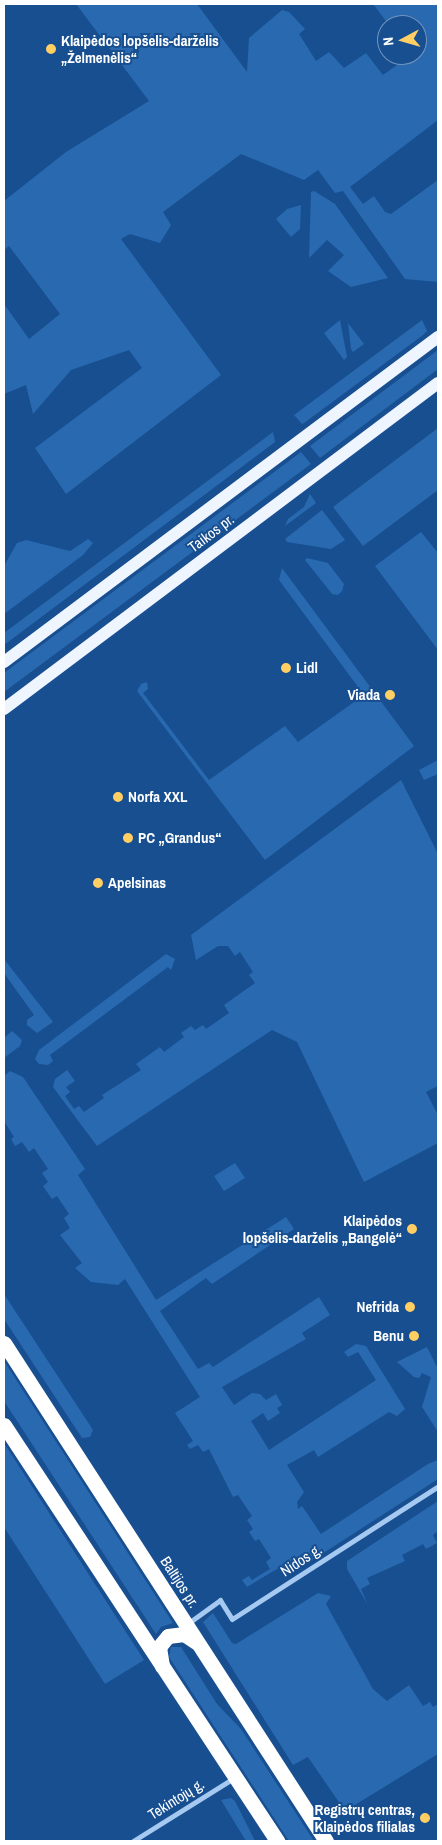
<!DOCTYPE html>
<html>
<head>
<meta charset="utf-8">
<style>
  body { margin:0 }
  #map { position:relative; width:442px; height:1845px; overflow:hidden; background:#174f91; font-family:"Archivo Narrow",sans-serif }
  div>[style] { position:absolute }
  .green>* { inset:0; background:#2969b0 }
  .street>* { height:5px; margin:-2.5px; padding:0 2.5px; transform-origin:2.5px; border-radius:2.5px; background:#a5c9f0 }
  .primary>* { height:12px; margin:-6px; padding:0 6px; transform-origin:6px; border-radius:6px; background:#eef5ff }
  .highway>* { height:15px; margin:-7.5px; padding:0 7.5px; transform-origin:7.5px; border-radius:7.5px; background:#fff }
  .dots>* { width:14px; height:14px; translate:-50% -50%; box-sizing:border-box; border:2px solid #174f91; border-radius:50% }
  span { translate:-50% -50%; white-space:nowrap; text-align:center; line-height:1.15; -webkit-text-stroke:4px #174f91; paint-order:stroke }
  .poi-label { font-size:15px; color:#fff; font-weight:700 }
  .left { translate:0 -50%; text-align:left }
  .right { translate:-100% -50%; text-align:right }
  .street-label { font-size:15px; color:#fff }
  .frame { position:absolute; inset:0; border:5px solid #fff; pointer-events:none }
  .north { position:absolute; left:377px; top:15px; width:50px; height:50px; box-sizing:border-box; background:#174f91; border:1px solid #7495bd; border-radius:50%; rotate:264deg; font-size:14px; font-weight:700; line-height:20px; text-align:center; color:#fff }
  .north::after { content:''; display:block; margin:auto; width:18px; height:22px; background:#ffcf64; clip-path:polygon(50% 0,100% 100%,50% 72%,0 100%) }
</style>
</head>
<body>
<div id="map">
  <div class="green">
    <div style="clip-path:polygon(76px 4px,197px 4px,247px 72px,249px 38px,282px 10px,289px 12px,305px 29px,299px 34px,316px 61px,329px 52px,344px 68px,366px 53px,383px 75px,411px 55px,417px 55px,417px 25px,389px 25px,373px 4px,438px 4px,438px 120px,350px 187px,363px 204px,374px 196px,385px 212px,391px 214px,438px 180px,438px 282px,405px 279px,343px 191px,335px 193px,318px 170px,304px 180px,241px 154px,163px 212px,171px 225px,160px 243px,130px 234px,121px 239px,221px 375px,66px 494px,35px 448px,142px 368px,129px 350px,71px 370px,33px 414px,26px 385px,4px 394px,4px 304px,29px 339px,60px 314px,9px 246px,4px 250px,4px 201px,66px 152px,149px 101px)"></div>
    <div style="clip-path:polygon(314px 191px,335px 204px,388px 278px,351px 287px,328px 271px,344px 255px,327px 240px,309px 258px,311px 192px)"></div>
    <div style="clip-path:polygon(301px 205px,300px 229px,291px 237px,276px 219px,287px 209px)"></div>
    <div style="clip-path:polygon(340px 320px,347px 357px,344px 360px,324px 333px)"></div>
    <div style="clip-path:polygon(422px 320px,427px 331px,423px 335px,304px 423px,302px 424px,294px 415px)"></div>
    <div style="clip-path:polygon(348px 323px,364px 344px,353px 352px,351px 349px)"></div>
    <div style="clip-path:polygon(438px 350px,438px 369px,320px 458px,310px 446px)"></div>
    <div style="clip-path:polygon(438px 428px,438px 490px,363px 546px,333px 507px)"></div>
    <div style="clip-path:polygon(273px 432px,275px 442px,4px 645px,4px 633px)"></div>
    <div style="clip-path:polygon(301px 452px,311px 464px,4px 692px,4px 673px)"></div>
    <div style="clip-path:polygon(310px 494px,316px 503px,285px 526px,288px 519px,304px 507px)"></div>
    <div style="clip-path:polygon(322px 510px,345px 540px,331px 549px,287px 542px,285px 539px)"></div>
    <div style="clip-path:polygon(421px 532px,438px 553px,438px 650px,375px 566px)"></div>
    <div style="clip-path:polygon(88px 539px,93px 543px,83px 555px,4px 614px,4px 566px,17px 543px,26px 540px,70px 551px)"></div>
    <div style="clip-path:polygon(307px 558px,328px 563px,344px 584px,342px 591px,338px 595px,332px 594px,305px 560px)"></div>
    <div style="clip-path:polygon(282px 568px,414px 746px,265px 860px,137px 691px,141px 684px,147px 682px,148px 689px,143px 693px,209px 780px,285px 726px,298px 742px,364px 695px,279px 580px)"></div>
    <div style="clip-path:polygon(438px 760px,438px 774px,424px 780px,419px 770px)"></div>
    <div style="clip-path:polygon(401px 780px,438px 854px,438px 1086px,426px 1092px,438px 1115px,438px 1143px,364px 1182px,297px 1042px,272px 1030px,97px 1146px,53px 1087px,55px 1079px,67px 1070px,75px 1081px,66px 1087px,70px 1092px,65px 1096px,74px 1109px,79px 1106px,84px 1112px,104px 1098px,102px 1095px,141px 1070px,136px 1064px,160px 1047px,164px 1052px,184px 1037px,181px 1033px,191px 1026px,195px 1030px,203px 1025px,206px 1029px,229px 1013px,224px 1005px,255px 983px,249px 975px,253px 972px,240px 952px,235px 956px,228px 946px,218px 946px,196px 960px,191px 935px)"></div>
    <div style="clip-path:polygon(166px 954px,175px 959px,171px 970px,168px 967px,50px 1055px,53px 1061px,48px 1065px,39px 1064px,35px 1059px,39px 1050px)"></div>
    <div style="clip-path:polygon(4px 959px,53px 1022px,37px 1033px,27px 1025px,27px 1020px,34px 1015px,4px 973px)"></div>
    <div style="clip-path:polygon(12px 1031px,22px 1040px,20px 1046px,4px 1058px,4px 1038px)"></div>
    <div style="clip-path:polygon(10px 1071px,23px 1077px,85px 1169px,78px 1175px,156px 1300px,286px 1217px,294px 1229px,212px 1284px,206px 1278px,160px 1311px,198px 1369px,209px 1363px,213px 1367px,319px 1297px,330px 1315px,302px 1333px,306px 1339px,222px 1387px,234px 1405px,252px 1393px,260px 1394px,266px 1400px,276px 1394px,282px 1405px,277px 1408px,280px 1413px,268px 1421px,263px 1413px,251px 1421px,269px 1450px,376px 1380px,358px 1352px,348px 1357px,344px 1352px,356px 1344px,366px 1346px,405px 1409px,397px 1416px,389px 1412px,318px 1457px,314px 1450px,287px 1465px,304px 1492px,297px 1502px,298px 1509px,302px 1506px,321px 1534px,428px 1464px,438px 1460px,438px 1479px,308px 1563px,302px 1554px,247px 1587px,242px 1580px,249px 1576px,252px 1580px,270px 1569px,266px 1562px,271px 1558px,259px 1539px,255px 1541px,249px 1532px,253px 1529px,247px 1520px,252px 1516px,238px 1495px,233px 1497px,209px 1449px,203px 1452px,198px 1445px,190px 1449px,187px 1445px,193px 1441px,175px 1413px,200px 1397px,125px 1279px,118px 1285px,91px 1282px,75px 1268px,82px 1263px,60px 1235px,70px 1228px,64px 1218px,69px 1214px,57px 1196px,52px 1199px,43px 1186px,48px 1182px,42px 1173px,48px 1169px,34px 1148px,29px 1152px,22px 1142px,15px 1146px,11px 1139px,14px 1137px,4px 1121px,4px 1076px)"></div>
    <div style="clip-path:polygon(235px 1163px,245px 1178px,224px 1191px,214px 1176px)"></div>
    <div style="clip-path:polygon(4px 1294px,93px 1430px,90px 1437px,82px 1438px,4px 1319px)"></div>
    <div style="clip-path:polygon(427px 1347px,438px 1369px,438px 1432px,422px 1407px,431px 1377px,422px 1373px,419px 1378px,414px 1377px,397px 1362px)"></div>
    <div style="clip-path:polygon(4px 1361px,173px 1623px,161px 1627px,156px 1634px,4px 1401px)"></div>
    <div style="clip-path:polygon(4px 1443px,144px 1660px,105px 1684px,4px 1527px)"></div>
    <div style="clip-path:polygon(438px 1501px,438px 1531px,433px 1535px,437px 1543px,426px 1549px,423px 1544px,402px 1555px,405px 1561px,367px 1578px,370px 1584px,361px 1589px,368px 1605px,347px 1569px,347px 1561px)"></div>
    <div style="clip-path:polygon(318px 1593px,331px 1596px,326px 1604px,373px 1689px,387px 1701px,409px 1685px,423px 1706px,430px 1702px,433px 1707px,438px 1704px,438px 1754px,345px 1811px,308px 1757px,293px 1765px,203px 1622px,213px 1613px,232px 1643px,236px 1644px)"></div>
    <div style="clip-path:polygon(171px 1647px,181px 1647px,217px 1704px,241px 1729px,314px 1841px,289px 1841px,169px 1657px)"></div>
    <div style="clip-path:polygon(231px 1798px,235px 1801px,255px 1841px,246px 1841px,221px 1800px)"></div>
  </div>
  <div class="street">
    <div style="left:187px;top:1624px;width:41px;rotate:-36deg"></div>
    <div style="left:220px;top:1600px;width:22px;rotate:58deg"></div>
    <div style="left:232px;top:1619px;width:245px;rotate:-32.8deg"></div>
    <div style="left:133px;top:1841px;width:119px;rotate:-32deg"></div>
  </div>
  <div class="primary">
    <div style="left:4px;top:662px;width:542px;rotate:-36.83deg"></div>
    <div style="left:4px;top:709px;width:543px;rotate:-36.91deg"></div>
  </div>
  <div class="highway">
    <div style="left:4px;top:1343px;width:593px;rotate:57.11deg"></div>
    <div style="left:4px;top:1425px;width:498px;rotate:56.7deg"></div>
    <div style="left:162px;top:1666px;width:19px;rotate:-99deg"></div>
    <div style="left:159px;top:1647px;width:14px;rotate:-51deg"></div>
    <div style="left:168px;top:1636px;width:16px;rotate:-7deg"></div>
    <div style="left:184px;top:1634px;width:14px;rotate:34deg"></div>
  </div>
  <div class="dots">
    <div style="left:51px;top:49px;background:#ffcf64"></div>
    <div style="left:286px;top:668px;background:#ffcf64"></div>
    <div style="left:390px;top:695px;background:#ffcf64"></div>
    <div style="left:118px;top:797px;background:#ffcf64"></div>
    <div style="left:128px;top:838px;background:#ffcf64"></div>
    <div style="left:98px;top:883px;background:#ffcf64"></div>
    <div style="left:412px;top:1229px;background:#ffcf64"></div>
    <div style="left:410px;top:1307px;background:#ffcf64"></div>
    <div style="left:414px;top:1336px;background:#ffcf64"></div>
    <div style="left:425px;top:1818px;background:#ffcf64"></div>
  </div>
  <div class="poi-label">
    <span class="left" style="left:61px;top:49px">Klaipėdos lopšelis-darželis<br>„Želmenėlis“</span>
    <span class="left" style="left:296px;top:668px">Lidl</span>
    <span class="right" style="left:380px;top:695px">Viada</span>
    <span class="left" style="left:128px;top:797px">Norfa XXL</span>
    <span class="left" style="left:138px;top:838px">PC „Grandus“</span>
    <span class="left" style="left:108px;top:883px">Apelsinas</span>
    <span class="right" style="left:402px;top:1229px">Klaipėdos<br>lopšelis-darželis „Bangelė“</span>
    <span class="right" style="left:399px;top:1307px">Nefrida</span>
    <span class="right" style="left:404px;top:1336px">Benu</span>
    <span class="right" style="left:415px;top:1818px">Registrų centras,<br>Klaipėdos filialas</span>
  </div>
  <div class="street-label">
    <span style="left:211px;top:533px;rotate:-37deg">Taikos pr.</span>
    <span style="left:301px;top:1560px;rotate:-33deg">Nidos g.</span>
    <span style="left:180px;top:1582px;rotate:57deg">Baltijos pr.</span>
    <span style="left:176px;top:1799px;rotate:-32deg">Tekintojų g.</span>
  </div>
  <div class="frame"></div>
  <div class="north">N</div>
</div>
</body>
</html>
